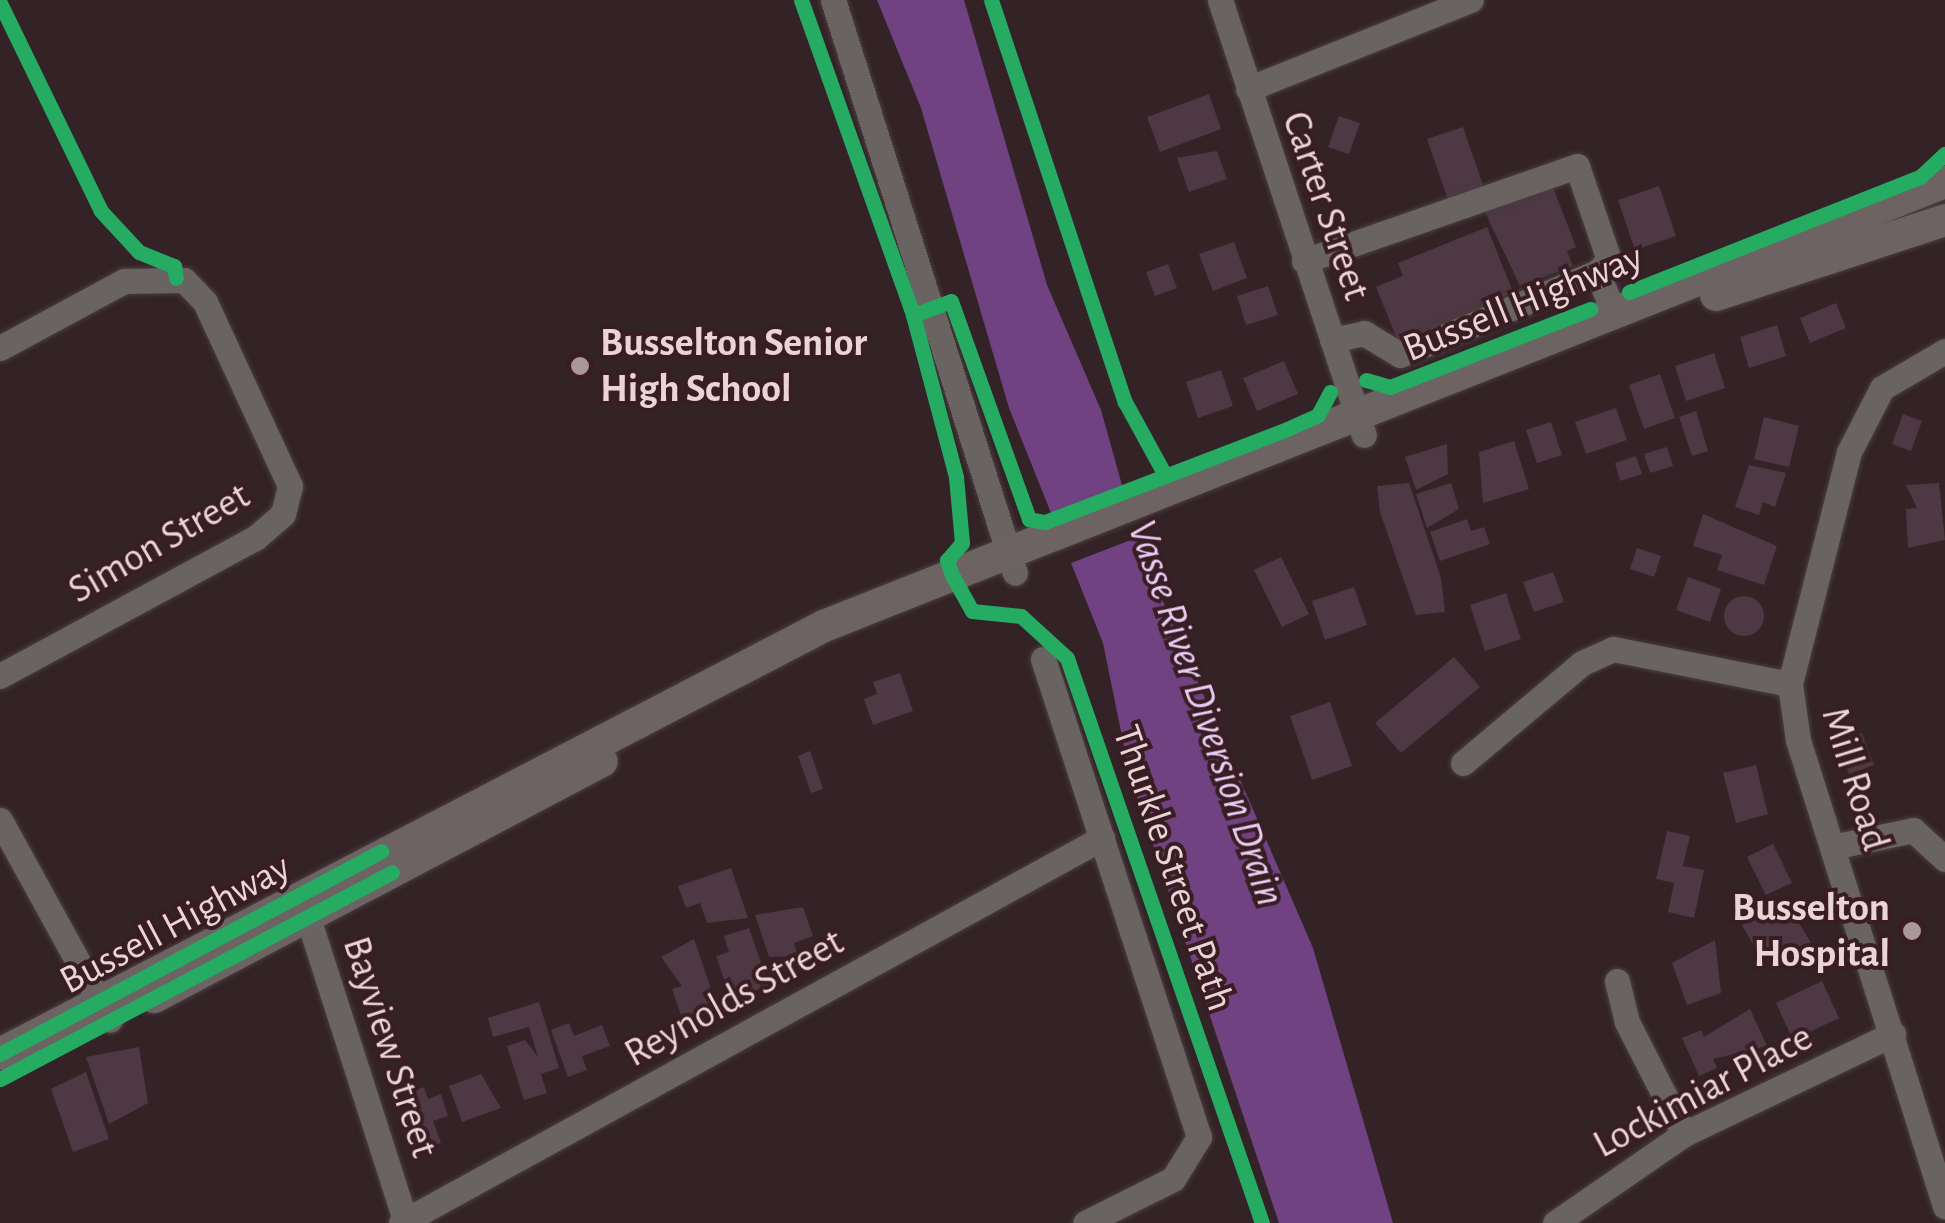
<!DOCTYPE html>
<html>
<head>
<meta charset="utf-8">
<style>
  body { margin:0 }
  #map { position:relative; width:1945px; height:1223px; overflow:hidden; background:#332326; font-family:"Alegreya Sans",sans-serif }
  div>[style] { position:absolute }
  .water>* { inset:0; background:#704281 }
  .pier>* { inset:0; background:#332326 }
  .building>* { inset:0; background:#4d3843 }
  .round { border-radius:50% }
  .roads { filter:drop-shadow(0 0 2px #4b3e40) drop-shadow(0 0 2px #4b3e40) }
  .minor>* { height:25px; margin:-12.5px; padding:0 12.5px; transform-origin:12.5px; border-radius:12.5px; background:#696362 }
  .major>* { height:32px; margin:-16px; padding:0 16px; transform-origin:16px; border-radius:16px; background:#6d6362 }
  .cycleway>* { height:15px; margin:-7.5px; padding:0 7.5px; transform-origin:7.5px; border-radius:7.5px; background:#26ab63 }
  .dots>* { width:28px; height:28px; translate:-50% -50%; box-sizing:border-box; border:5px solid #391d23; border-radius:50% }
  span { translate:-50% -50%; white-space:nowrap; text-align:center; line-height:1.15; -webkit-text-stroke:8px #391d23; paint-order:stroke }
  .street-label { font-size:40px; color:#e9d5d8 }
  .poi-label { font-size:40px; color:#e9d5d8; font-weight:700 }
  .left { translate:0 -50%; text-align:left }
  .right { translate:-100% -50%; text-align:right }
  .water-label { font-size:42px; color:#e7ccf3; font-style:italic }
</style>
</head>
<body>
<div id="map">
  <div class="water">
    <div style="clip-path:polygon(877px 0,964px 0,1047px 285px,1101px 410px,1139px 546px,1313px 948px,1393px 1223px,1279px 1223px,1130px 776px,1103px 643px,1009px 408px,921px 108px)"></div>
  </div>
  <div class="pier">
    <div style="clip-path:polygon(1127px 484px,1141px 536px,1066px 565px,1046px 515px)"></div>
  </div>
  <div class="building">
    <div style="clip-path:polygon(1209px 94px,1221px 129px,1160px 152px,1147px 117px)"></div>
    <div style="clip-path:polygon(1339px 116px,1360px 123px,1349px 154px,1328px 147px)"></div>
    <div style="clip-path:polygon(1463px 127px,1484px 188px,1448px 200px,1427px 139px)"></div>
    <div style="clip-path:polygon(1217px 151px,1227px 179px,1189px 192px,1177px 158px)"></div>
    <div style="clip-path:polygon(1551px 182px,1576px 247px,1567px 251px,1573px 266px,1520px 286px,1483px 208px)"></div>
    <div style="clip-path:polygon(1659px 186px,1676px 236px,1635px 250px,1618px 200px)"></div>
    <div style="clip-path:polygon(1487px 227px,1513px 292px,1400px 346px,1376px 287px,1403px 276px,1398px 263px)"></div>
    <div style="clip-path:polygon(1234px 242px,1247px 278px,1213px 291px,1199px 254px)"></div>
    <div style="clip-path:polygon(1168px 264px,1177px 288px,1155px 296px,1146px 272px)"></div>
    <div style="clip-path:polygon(1268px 286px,1278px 315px,1246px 325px,1237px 296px)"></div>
    <div style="clip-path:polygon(1836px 303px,1846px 328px,1810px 343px,1800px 318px)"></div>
    <div style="clip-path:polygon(1777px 325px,1786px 356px,1749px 368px,1740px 337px)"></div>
    <div style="clip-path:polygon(1714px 353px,1725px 388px,1686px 401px,1675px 366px)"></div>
    <div style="clip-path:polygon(1284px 361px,1298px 394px,1257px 411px,1243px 378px)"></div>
    <div style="clip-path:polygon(1221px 370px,1233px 406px,1198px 418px,1186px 382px)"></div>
    <div style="clip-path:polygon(1660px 374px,1675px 418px,1644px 429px,1629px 385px)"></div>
    <div style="clip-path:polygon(1616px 408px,1627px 440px,1586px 454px,1575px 422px)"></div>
    <div style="clip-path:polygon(1696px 411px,1708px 451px,1692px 456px,1679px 417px)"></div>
    <div style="clip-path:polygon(1903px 414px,1922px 421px,1911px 451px,1892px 444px)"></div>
    <div style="clip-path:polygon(1764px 417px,1799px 426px,1789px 467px,1754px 459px)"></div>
    <div style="clip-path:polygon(1551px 422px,1562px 455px,1537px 463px,1526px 430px)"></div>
    <div style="clip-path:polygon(1514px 441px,1529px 489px,1483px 503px,1479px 452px)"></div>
    <div style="clip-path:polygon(1447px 444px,1448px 474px,1416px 490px,1405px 457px)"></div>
    <div style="clip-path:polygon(1667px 447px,1673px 466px,1650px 473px,1644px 454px)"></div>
    <div style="clip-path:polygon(1636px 456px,1642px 474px,1620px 481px,1615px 463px)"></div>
    <div style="clip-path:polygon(1749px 465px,1786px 473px,1775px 507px,1763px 502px,1759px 515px,1735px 507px)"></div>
    <div style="clip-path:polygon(1409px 483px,1441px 578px,1445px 612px,1416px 615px,1380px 512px,1377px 486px)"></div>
    <div style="clip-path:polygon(1451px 483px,1459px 509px,1427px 528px,1416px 494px)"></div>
    <div style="clip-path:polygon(1939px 483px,1945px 540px,1908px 548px,1906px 509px,1917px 508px,1906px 485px)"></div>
    <div style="clip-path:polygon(1703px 514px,1777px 546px,1764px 585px,1717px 570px,1722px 555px,1693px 546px)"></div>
    <div style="clip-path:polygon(1467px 519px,1471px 531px,1484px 527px,1490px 544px,1440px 561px,1430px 532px)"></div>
    <div style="clip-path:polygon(1637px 548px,1661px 556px,1654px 577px,1630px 569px)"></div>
    <div style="clip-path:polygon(1281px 557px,1309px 614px,1282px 627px,1254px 570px)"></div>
    <div style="clip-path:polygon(1553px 572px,1564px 602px,1534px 612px,1523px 582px)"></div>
    <div style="clip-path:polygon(1688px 577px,1721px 589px,1710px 622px,1676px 610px)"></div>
    <div style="clip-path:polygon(1354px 587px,1367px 625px,1325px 640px,1312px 601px)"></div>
    <div style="clip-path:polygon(1506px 593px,1521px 639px,1485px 651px,1470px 605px)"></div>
    <div class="round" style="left:1724px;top:596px;width:40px;height:40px"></div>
    <div style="clip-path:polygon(1454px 657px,1480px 687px,1401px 753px,1375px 723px)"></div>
    <div style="clip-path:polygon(900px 673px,913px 711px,873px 725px,864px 699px,877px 694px,873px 682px)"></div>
    <div style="clip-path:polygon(1330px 702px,1352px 766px,1312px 780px,1290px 716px)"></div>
    <div style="clip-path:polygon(1862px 733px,1874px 765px,1849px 774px,1837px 742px)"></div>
    <div style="clip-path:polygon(810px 751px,823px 789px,811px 793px,798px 756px)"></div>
    <div style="clip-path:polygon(1756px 765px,1768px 814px,1736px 823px,1723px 773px)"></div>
    <div style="clip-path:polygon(1667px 831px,1690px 836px,1683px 866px,1704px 870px,1694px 918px,1668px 912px,1674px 883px,1656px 879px)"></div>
    <div style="clip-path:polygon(1773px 844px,1792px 883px,1766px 895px,1747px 857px)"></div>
    <div style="clip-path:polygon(731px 868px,748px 918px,707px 923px,700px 903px,686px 908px,678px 886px)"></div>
    <div style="clip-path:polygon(1785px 900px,1813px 946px,1789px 960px,1781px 947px,1761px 959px,1742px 925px)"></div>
    <div style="clip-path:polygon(803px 907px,813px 936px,794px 943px,798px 956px,769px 957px,755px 915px)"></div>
    <div style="clip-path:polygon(749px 928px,769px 986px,731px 999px,716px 956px,729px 952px,724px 936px)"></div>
    <div style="clip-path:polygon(694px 939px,717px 1006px,682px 1018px,672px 989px,682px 986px,661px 957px)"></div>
    <div style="clip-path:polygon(1715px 940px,1721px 993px,1687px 1005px,1672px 963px)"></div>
    <div style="clip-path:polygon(1822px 981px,1839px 1018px,1793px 1040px,1776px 1003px)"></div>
    <div style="clip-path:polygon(539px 1002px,559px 1068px,541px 1074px,547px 1093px,524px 1100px,507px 1046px,525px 1040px,538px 1057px,529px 1027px,493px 1037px,488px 1018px)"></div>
    <div style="clip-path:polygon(1750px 1009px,1767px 1046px,1713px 1059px,1717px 1068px,1699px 1076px,1682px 1038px,1701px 1030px,1704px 1037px)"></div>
    <div style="clip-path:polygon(569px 1023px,574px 1036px,602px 1025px,610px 1046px,582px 1056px,587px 1070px,568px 1077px,551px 1030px)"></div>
    <div style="clip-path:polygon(139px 1047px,148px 1103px,109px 1124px,86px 1057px)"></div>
    <div style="clip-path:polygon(86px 1072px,109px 1139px,73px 1152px,51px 1089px)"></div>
    <div style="clip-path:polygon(481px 1074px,501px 1108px,462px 1122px,449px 1086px)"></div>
    <div style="clip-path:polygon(424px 1087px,428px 1099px,441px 1094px,448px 1116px,433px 1121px,441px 1143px,425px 1149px,406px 1094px)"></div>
  </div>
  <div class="roads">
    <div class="minor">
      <div style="left:833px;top:0;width:601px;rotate:72.38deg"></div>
      <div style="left:1220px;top:0;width:458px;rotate:71.7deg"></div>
      <div style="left:1248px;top:89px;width:240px;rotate:-21.8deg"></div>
      <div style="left:1304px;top:261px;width:289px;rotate:-19.2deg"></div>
      <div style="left:1577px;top:166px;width:99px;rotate:71.2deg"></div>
      <div style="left:1609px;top:260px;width:17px;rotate:135deg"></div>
      <div style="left:1332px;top:340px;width:33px;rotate:-12deg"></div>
      <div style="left:1364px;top:333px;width:42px;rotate:31.4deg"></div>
      <div style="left:1400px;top:355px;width:214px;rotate:-22.8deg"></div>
      <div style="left:1597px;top:272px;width:44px;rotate:67.5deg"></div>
      <div style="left:0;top:348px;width:141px;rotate:-28.4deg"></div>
      <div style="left:124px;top:281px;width:60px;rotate:-1deg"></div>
      <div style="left:184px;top:280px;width:30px;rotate:46deg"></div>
      <div style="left:205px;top:302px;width:203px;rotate:65.2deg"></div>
      <div style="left:290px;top:486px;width:29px;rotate:104deg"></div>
      <div style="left:283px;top:514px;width:37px;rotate:139deg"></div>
      <div style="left:255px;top:538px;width:290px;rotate:151.6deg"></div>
      <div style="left:1945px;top:351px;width:73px;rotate:149.6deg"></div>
      <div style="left:1882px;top:388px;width:72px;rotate:117.3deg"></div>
      <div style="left:1849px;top:452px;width:239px;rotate:104.3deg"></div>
      <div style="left:1790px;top:684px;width:57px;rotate:81.9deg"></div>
      <div style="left:1798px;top:740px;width:489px;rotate:72.5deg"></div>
      <div style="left:1043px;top:659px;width:503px;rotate:71.93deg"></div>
      <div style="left:1199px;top:1137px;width:49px;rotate:121.8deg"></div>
      <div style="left:1173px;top:1179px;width:98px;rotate:153.4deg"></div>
      <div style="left:1463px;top:763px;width:155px;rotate:-40deg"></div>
      <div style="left:1582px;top:663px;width:34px;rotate:-24deg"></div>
      <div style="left:1613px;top:649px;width:180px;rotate:11.2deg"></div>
      <div style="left:0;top:820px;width:228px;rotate:61.2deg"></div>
      <div style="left:1837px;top:846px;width:78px;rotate:-11.9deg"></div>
      <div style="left:1913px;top:830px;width:43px;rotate:42.2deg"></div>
      <div style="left:302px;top:899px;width:340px;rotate:72.2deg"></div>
      <div style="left:1617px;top:981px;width:42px;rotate:76.3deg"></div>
      <div style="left:1627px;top:1022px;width:126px;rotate:63deg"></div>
      <div style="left:401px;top:1223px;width:800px;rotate:-28.78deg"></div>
      <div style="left:1555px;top:1223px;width:157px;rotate:-34.6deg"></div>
      <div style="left:1684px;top:1134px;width:232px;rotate:-25.6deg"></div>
    </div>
    <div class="major">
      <div style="left:1716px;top:295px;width:241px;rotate:-18.1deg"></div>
      <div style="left:154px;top:997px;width:506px;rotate:-27.78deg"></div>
      <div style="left:0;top:1054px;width:929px;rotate:-27.45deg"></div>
      <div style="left:824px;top:626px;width:1206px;rotate:-21.61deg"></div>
    </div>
  </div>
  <div class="cycleway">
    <div style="left:801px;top:0;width:334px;rotate:70.4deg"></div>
    <div style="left:913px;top:315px;width:168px;rotate:75.1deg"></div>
    <div style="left:956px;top:477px;width:66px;rotate:84.8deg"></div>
    <div style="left:962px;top:543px;width:23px;rotate:131deg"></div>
    <div style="left:947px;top:560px;width:16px;rotate:72deg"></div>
    <div style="left:952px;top:575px;width:41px;rotate:60.9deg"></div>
    <div style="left:972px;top:611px;width:49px;rotate:5.8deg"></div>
    <div style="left:1021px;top:616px;width:62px;rotate:42.4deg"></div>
    <div style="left:1067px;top:658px;width:598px;rotate:70.96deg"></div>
    <div style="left:991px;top:0;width:424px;rotate:71.6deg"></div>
    <div style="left:1125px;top:402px;width:83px;rotate:61.3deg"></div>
    <div style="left:0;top:3px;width:231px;rotate:64.1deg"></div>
    <div style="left:101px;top:211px;width:56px;rotate:47.2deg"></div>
    <div style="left:139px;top:252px;width:38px;rotate:22deg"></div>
    <div style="left:174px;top:266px;width:12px;rotate:81deg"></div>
    <div style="left:1629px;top:292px;width:313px;rotate:-21.6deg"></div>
    <div style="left:1920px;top:177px;width:34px;rotate:-43deg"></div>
    <div style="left:913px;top:315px;width:40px;rotate:-20.2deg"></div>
    <div style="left:951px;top:301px;width:232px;rotate:70.3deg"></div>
    <div style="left:1029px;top:519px;width:16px;rotate:11deg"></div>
    <div style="left:1045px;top:522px;width:259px;rotate:-21deg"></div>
    <div style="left:1287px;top:429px;width:34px;rotate:-24deg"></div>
    <div style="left:1318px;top:415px;width:26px;rotate:-62deg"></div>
    <div style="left:1366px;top:380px;width:25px;rotate:16deg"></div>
    <div style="left:1390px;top:387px;width:215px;rotate:-21.3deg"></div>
    <div style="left:0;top:1054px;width:432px;rotate:-28deg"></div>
    <div style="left:0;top:1079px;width:443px;rotate:-27.8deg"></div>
  </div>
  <div class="dots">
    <div style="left:580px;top:366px;background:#a9979a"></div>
    <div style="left:1912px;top:931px;background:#a9979a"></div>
  </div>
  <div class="street-label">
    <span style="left:1326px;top:206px;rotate:71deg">Carter Street</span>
    <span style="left:1523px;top:303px;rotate:-22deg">Bussell Highway</span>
    <span style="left:159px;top:543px;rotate:-30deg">Simon Street</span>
    <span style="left:1855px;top:779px;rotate:73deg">Mill Road</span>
    <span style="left:1173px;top:868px;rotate:71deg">Thurkle Street Path</span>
    <span style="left:175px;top:924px;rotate:-28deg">Bussell Highway</span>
    <span style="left:734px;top:998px;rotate:-29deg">Reynolds Street</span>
    <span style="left:390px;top:1047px;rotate:72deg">Bayview Street</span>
    <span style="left:1703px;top:1091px;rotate:-28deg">Lockimiar Place</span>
  </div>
  <div class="poi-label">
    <span class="left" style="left:600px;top:366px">Busselton Senior<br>High School</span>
    <span class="right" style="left:1890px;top:931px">Busselton<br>Hospital</span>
  </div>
  <div class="water-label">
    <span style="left:1206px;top:713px;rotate:71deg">Vasse River Diversion Drain</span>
  </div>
</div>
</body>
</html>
